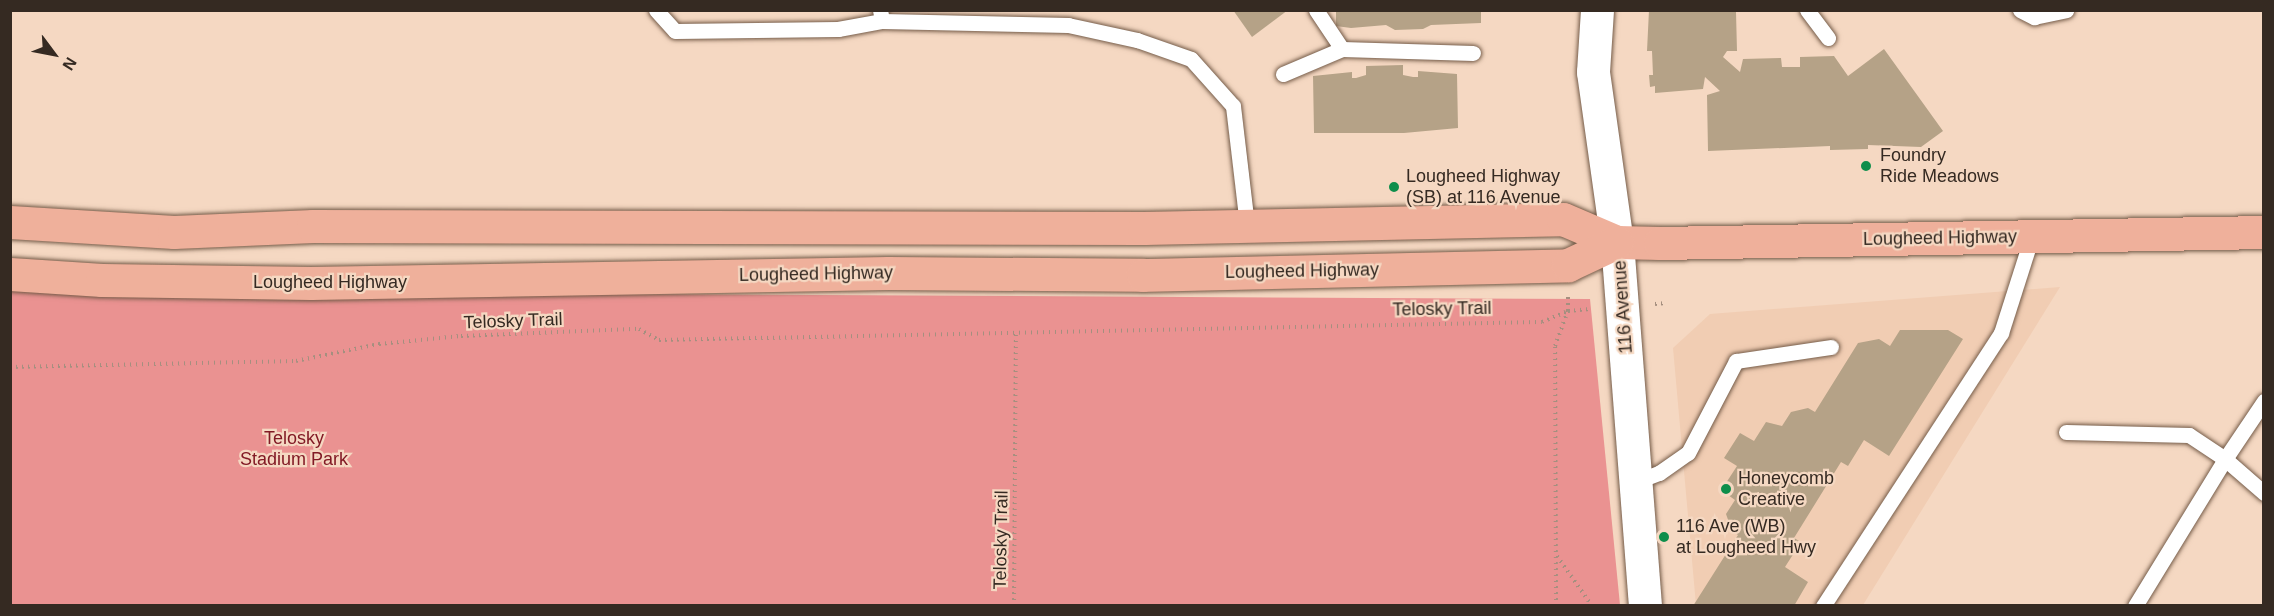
<!DOCTYPE html>
<html>
<head>
<meta charset="utf-8">
<style>
  body { margin:0 }
  #map { position:relative; width:2274px; height:616px; overflow:hidden; background:#f5d8c2; font-family:Arial,sans-serif }
  div>[style] { position:absolute }
  .built>* { inset:0; background:#f1cdb3 }
  .green>* { inset:0; background:#ea9291 }
  .building>* { inset:0; background:#b5a287 }
  .path>* { height:4px; margin-top:-2px; transform-origin:0; background:repeating-linear-gradient(90deg,#a58f7f 0 1.5px,transparent 0 6px) }
  .roads { filter:drop-shadow(0 0 2px #755c49) drop-shadow(0 0 2px #755c49) }
  .service>* { height:15px; margin:-7.5px; padding:0 7.5px; transform-origin:7.5px; border-radius:7.5px; background:#fff }
  .tertiary>* { height:33px; margin:-16.5px; padding:0 16.5px; transform-origin:16.5px; border-radius:16.5px; background:#fff }
  .primary>* { height:33px; margin:-16.5px; padding:0 16.5px; transform-origin:16.5px; border-radius:16.5px; background:#efb09b }
  .dots>* { width:16px; height:16px; translate:-50% -50%; box-sizing:border-box; border:3px solid #f5d8c2; border-radius:50% }
  span { translate:-50% -50%; white-space:nowrap; text-align:center; line-height:1.15; -webkit-text-stroke:4.5px #f5d8c2; paint-order:stroke }
  .poi-label { font-size:18px; color:#352a22 }
  .left { translate:0 -50%; text-align:left }
  .street-label { font-size:18px; color:#352a22 }
  .park-label { font-size:18px; color:#821a25 }
  .frame { position:absolute; inset:0; border:12px solid #352a22; pointer-events:none }
  .north { position:absolute; left:24px; top:24px; width:60px; height:60px; -webkit-text-stroke:4px #f5d8c2; paint-order:stroke; rotate:122deg; font-size:16px; font-weight:700; line-height:24px; text-align:center; color:#352a22 }
  .north::after { content:''; display:block; margin:auto; width:21px; height:27px; background:#352a22; clip-path:polygon(50% 0,100% 100%,50% 72%,0 100%) }
</style>
</head>
<body>
<div id="map">
  <div class="built">
    <div style="clip-path:polygon(2060px 287px,1863px 605px,1696px 605px,1673px 348px,1710px 314px)"></div>
  </div>
  <div class="green">
    <div style="clip-path:polygon(11px 291px,1590px 299px,1620px 605px,11px 606px)"></div>
  </div>
  <div class="building">
    <div style="clip-path:polygon(1233px 10px,1288px 10px,1252px 37px)"></div>
    <div style="clip-path:polygon(1336px 10px,1481px 10px,1481px 23px,1431px 25px,1423px 29px,1395px 30px,1386px 25px,1351px 28px,1336px 26px)"></div>
    <div style="clip-path:polygon(1649px 10px,1736px 12px,1737px 51px,1727px 51px,1723px 57px,1740px 72px,1743px 59px,1781px 58px,1782px 67px,1800px 67px,1800px 57px,1834px 56px,1848px 76px,1884px 49px,1943px 131px,1921px 147px,1868px 145px,1868px 149px,1830px 150px,1830px 146px,1708px 151px,1707px 95px,1720px 91px,1705px 77px,1703px 89px,1655px 93px,1655px 86px,1650px 87px,1649px 75px,1653px 75px,1652px 51px,1647px 51px)"></div>
    <div style="clip-path:polygon(1403px 65px,1403px 75px,1413px 77px,1418px 77px,1418px 71px,1457px 74px,1458px 128px,1404px 133px,1314px 133px,1313px 76px,1352px 72px,1352px 78px,1356px 78px,1366px 75px,1366px 66px)"></div>
    <div style="clip-path:polygon(1900px 330px,1948px 330px,1963px 339px,1889px 456px,1864px 440px,1848px 466px,1841px 462px,1794px 538px,1801px 542px,1785px 567px,1808px 582px,1794px 606px,1693px 606px,1738px 535px,1732px 531px,1726px 514px,1735px 500px,1728px 495px,1726px 483px,1737px 466px,1724px 458px,1740px 433px,1754px 441px,1766px 422px,1782px 426px,1791px 412px,1808px 408px,1815px 412px,1858px 343px,1879px 339px,1890px 346px)"></div>
  </div>
  <div class="path">
    <div style="left:1655px;top:304px;width:11px;rotate:-5deg"></div>
    <div style="left:10px;top:367px;width:286px;rotate:-1.2deg"></div>
    <div style="left:296px;top:361px;width:85px;rotate:-11.6deg"></div>
    <div style="left:379px;top:344px;width:82px;rotate:-5.6deg"></div>
    <div style="left:461px;top:336px;width:178px;rotate:-2.3deg"></div>
    <div style="left:639px;top:329px;width:23px;rotate:29deg"></div>
    <div style="left:659px;top:340px;width:883px;rotate:-1.17deg"></div>
    <div style="left:1542px;top:322px;width:28px;rotate:-23deg"></div>
    <div style="left:1568px;top:311px;width:22px;rotate:-5deg"></div>
    <div style="left:1557px;top:556px;width:61px;rotate:55deg"></div>
    <div style="left:1014px;top:606px;width:274px;rotate:-89.6deg"></div>
    <div style="left:1556px;top:606px;width:260px;rotate:-90.2deg"></div>
    <div style="left:1555px;top:346px;width:37px;rotate:-70deg"></div>
    <div style="left:1568px;top:311px;width:14px;rotate:-90deg"></div>
  </div>
  <div class="roads">
    <div class="service">
      <div style="left:656px;top:10px;width:28px;rotate:48deg"></div>
      <div style="left:675px;top:31px;width:163px;rotate:-0.7deg"></div>
      <div style="left:838px;top:29px;width:45px;rotate:-10.3deg"></div>
      <div style="left:882px;top:21px;width:11px;rotate:-100deg"></div>
      <div style="left:1316px;top:10px;width:47px;rotate:56.3deg"></div>
      <div style="left:1342px;top:49px;width:131px;rotate:1.7deg"></div>
      <div style="left:1807px;top:10px;width:35px;rotate:53deg"></div>
      <div style="left:2020px;top:10px;width:16px;rotate:27deg"></div>
      <div style="left:2034px;top:17px;width:33px;rotate:-12deg"></div>
      <div style="left:882px;top:21px;width:186px;rotate:1.2deg"></div>
      <div style="left:1068px;top:25px;width:71px;rotate:12.3deg"></div>
      <div style="left:1137px;top:40px;width:57px;rotate:19.4deg"></div>
      <div style="left:1191px;top:59px;width:63px;rotate:48.2deg"></div>
      <div style="left:1233px;top:106px;width:120px;rotate:83.3deg"></div>
      <div style="left:1283px;top:74px;width:64px;rotate:-23deg"></div>
      <div style="left:2066px;top:432px;width:123px;rotate:1.4deg"></div>
      <div style="left:2189px;top:435px;width:43px;rotate:33.7deg"></div>
      <div style="left:2225px;top:459px;width:70px;rotate:-56.1deg"></div>
      <div style="left:1635px;top:482px;width:26px;rotate:-21deg"></div>
      <div style="left:1659px;top:473px;width:35px;rotate:-35deg"></div>
      <div style="left:1688px;top:453px;width:104px;rotate:-62.4deg"></div>
      <div style="left:1736px;top:361px;width:96px;rotate:-8.4deg"></div>
      <div style="left:1823px;top:606px;width:326px;rotate:-56.9deg"></div>
      <div style="left:2001px;top:333px;width:102px;rotate:-72.3deg"></div>
      <div style="left:2135px;top:606px;width:172px;rotate:-58.5deg"></div>
      <div style="left:2225px;top:459px;width:52px;rotate:41.1deg"></div>
    </div>
    <div class="tertiary">
      <div style="left:1597px;top:10px;width:62px;rotate:93.7deg"></div>
      <div style="left:1593px;top:72px;width:172px;rotate:82deg"></div>
      <div style="left:1617px;top:242px;width:365px;rotate:85.6deg"></div>
    </div>
    <div class="primary">
      <div style="left:10px;top:222px;width:164px;rotate:3.5deg"></div>
      <div style="left:174px;top:232px;width:139px;rotate:-2.5deg"></div>
      <div style="left:313px;top:226px;width:831px;rotate:0.14deg"></div>
      <div style="left:1144px;top:228px;width:419px;rotate:-1.2deg"></div>
      <div style="left:1563px;top:219px;width:59px;rotate:23.1deg"></div>
      <div style="left:1617px;top:242px;width:43px;rotate:1.3deg"></div>
      <div style="left:1660px;top:243px;width:604px;rotate:-1.04deg"></div>
      <div style="left:10px;top:274px;width:92px;rotate:3.7deg"></div>
      <div style="left:102px;top:280px;width:209px;rotate:0.8deg"></div>
      <div style="left:311px;top:283px;width:577px;rotate:-0.99deg"></div>
      <div style="left:888px;top:273px;width:255px;rotate:0.4deg"></div>
      <div style="left:1143px;top:275px;width:425px;rotate:-1.3deg"></div>
      <div style="left:1568px;top:265px;width:54px;rotate:-25.1deg"></div>
    </div>
  </div>
  <div class="dots">
    <div style="left:1866px;top:166px;background:#0d8e4b"></div>
    <div style="left:1394px;top:187px;background:#0d8e4b"></div>
    <div style="left:1726px;top:489px;background:#0d8e4b"></div>
    <div style="left:1664px;top:537px;background:#0d8e4b"></div>
  </div>
  <div class="poi-label">
    <span class="left" style="left:1880px;top:166px">Foundry<br>Ride Meadows</span>
    <span class="left" style="left:1406px;top:187px">Lougheed Highway<br>(SB) at 116 Avenue</span>
    <span class="left" style="left:1738px;top:489px">Honeycomb<br>Creative</span>
    <span class="left" style="left:1676px;top:537px">116 Ave (WB)<br>at Lougheed Hwy</span>
  </div>
  <div class="street-label">
    <span style="left:1940px;top:238px;rotate:-1deg">Lougheed Highway</span>
    <span style="left:1302px;top:271px;rotate:-1deg">Lougheed Highway</span>
    <span style="left:816px;top:274px;rotate:-1deg">Lougheed Highway</span>
    <span style="left:330px;top:282px">Lougheed Highway</span>
    <span style="left:1623px;top:307px;rotate:-94deg">116 Avenue</span>
    <span style="left:1442px;top:309px;rotate:-1deg">Telosky Trail</span>
    <span style="left:513px;top:321px;rotate:-2deg">Telosky Trail</span>
    <span style="left:1001px;top:540px;rotate:-89deg">Telosky Trail</span>
  </div>
  <div class="park-label">
    <span style="left:294px;top:449px">Telosky<br>Stadium Park</span>
  </div>
  <div class="frame"></div>
  <div class="north">N</div>
</div>
</body>
</html>
